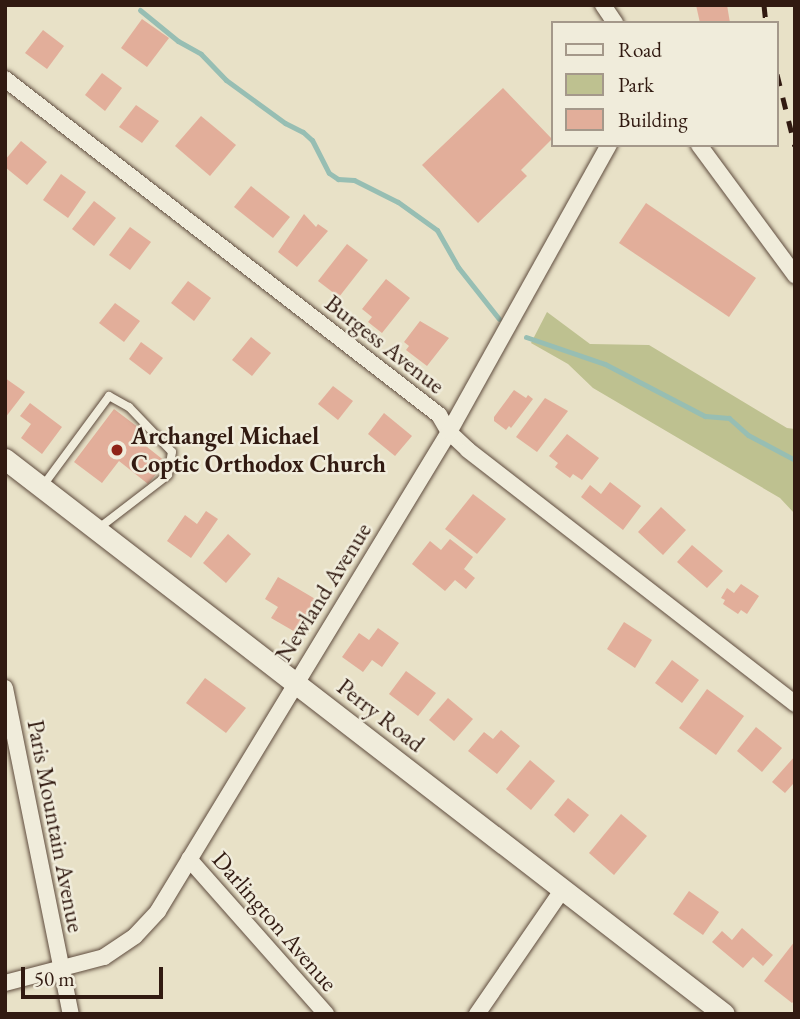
<!DOCTYPE html>
<html>
<head>
<meta charset="utf-8">
<style>
  body { margin:0 }
  #map { position:relative; width:800px; height:1019px; overflow:hidden; background:#e8e1c7; font-family:"EB Garamond",serif }
  div>[style] { position:absolute }
  .green>* { inset:0; background:#bec190 }
  .stream>* { height:5px; margin:-2.5px; padding:0 2.5px; transform-origin:2.5px; border-radius:2.5px; background:#97beb3 }
  .building>* { inset:0; background:#e2ae9a }
  .roads { filter:drop-shadow(0 0 2px #5f4c3e) drop-shadow(0 0 2px #5f4c3e) }
  .service>* { height:8px; margin:-4px; padding:0 4px; transform-origin:4px; border-radius:4px; background:#f0ecdb }
  .minor>* { height:16px; margin:-8px; padding:0 8px; transform-origin:8px; border-radius:8px; background:#f0ecdb }
  .tertiary>* { height:21px; margin:-10.5px; padding:0 10.5px; transform-origin:10.5px; border-radius:10.5px; background:#f0ecdb }
  .rail>* { height:5px; margin-top:-2.5px; transform-origin:0; background:repeating-linear-gradient(90deg,#311a11 0 12px,transparent 0 24px) }
  .dots>* { width:19px; height:19px; translate:-50% -50%; box-sizing:border-box; border:4px solid #f0ecdb; border-radius:50% }
  span { translate:-50% -50%; white-space:nowrap; text-align:center; line-height:1.15; -webkit-text-stroke:5px #f0ecdb; paint-order:stroke }
  .street-label { font-size:24px; color:#311a11 }
  .poi-label { font-size:24px; color:#311a11; font-weight:700 }
  .left { translate:0 -50%; text-align:left }
  .frame { position:absolute; inset:0; border:7px solid #311a11; pointer-events:none }
  .legend { position:absolute; left:551px; top:21px; width:228px; height:126px; box-sizing:border-box; background:#f0ecdb; border:2px solid #a4988a; margin:0; padding:9px 12px; list-style:none; font-size:21px; color:#311a11 }
  .legend li { display:flex; align-items:center; gap:14px; height:35px }
  .legend b { width:35px; border:2px solid #a4988a }
  .scale { position:absolute; left:21px; top:967px; width:142px; height:32px; box-sizing:border-box; border:4px solid #311a11; border-top:0; padding-left:9px; font-size:21px; line-height:24px; white-space:nowrap; color:#311a11; -webkit-text-stroke:5px #f0ecdb; paint-order:stroke }
</style>
</head>
<body>
<div id="map">
  <div class="green">
    <div style="clip-path:polygon(547px 312px,590px 344px,649px 345px,787px 428px,795px 429px,795px 514px,780px 498px,593px 388px,568px 364px,531px 343px)"></div>
  </div>
  <div class="stream">
    <div style="left:140px;top:10px;width:49px;rotate:39.2deg"></div>
    <div style="left:178px;top:41px;width:26px;rotate:29deg"></div>
    <div style="left:201px;top:54px;width:36px;rotate:46deg"></div>
    <div style="left:226px;top:80px;width:73px;rotate:36.1deg"></div>
    <div style="left:285px;top:123px;width:20px;rotate:27deg"></div>
    <div style="left:303px;top:132px;width:12px;rotate:42deg"></div>
    <div style="left:312px;top:140px;width:37px;rotate:63deg"></div>
    <div style="left:329px;top:173px;width:11px;rotate:34deg"></div>
    <div style="left:338px;top:179px;width:16px;rotate:4deg"></div>
    <div style="left:354px;top:180px;width:49px;rotate:26.6deg"></div>
    <div style="left:398px;top:202px;width:48px;rotate:35.7deg"></div>
    <div style="left:437px;top:230px;width:43px;rotate:60.4deg"></div>
    <div style="left:458px;top:267px;width:66px;rotate:51.7deg"></div>
    <div style="left:526px;top:337px;width:83px;rotate:18.9deg"></div>
    <div style="left:605px;top:364px;width:113px;rotate:27.5deg"></div>
    <div style="left:705px;top:416px;width:24px;rotate:5deg"></div>
    <div style="left:729px;top:418px;width:25px;rotate:42deg"></div>
    <div style="left:748px;top:435px;width:53px;rotate:28deg"></div>
  </div>
  <div class="building">
    <div style="clip-path:polygon(696px 5px,727px 5px,730px 23px,700px 23px)"></div>
    <div style="clip-path:polygon(142px 19px,169px 38px,147px 67px,121px 48px)"></div>
    <div style="clip-path:polygon(43px 30px,64px 46px,47px 69px,25px 53px)"></div>
    <div style="clip-path:polygon(102px 73px,122px 88px,105px 111px,85px 95px)"></div>
    <div style="clip-path:polygon(503px 88px,552px 139px,521px 170px,527px 176px,478px 223px,422px 165px)"></div>
    <div style="clip-path:polygon(136px 105px,159px 121px,142px 143px,119px 127px)"></div>
    <div style="clip-path:polygon(201px 116px,236px 145px,210px 176px,175px 146px)"></div>
    <div style="clip-path:polygon(21px 141px,47px 162px,27px 185px,5px 167px,5px 160px)"></div>
    <div style="clip-path:polygon(61px 174px,86px 192px,68px 218px,43px 200px)"></div>
    <div style="clip-path:polygon(251px 186px,290px 217px,273px 238px,234px 207px)"></div>
    <div style="clip-path:polygon(94px 201px,116px 218px,94px 246px,72px 229px)"></div>
    <div style="clip-path:polygon(646px 203px,756px 278px,729px 317px,619px 243px)"></div>
    <div style="clip-path:polygon(304px 214px,316px 227px,318px 224px,328px 231px,297px 267px,278px 252px)"></div>
    <div style="clip-path:polygon(130px 227px,151px 242px,130px 270px,109px 255px)"></div>
    <div style="clip-path:polygon(347px 244px,368px 260px,339px 297px,318px 281px)"></div>
    <div style="clip-path:polygon(386px 279px,410px 298px,382px 333px,368px 322px,372px 317px,362px 309px)"></div>
    <div style="clip-path:polygon(188px 281px,211px 298px,194px 321px,171px 303px)"></div>
    <div style="clip-path:polygon(115px 303px,140px 321px,124px 342px,99px 323px)"></div>
    <div style="clip-path:polygon(420px 321px,449px 338px,427px 366px,406px 350px,409px 346px,404px 342px)"></div>
    <div style="clip-path:polygon(251px 337px,271px 353px,252px 376px,232px 360px)"></div>
    <div style="clip-path:polygon(141px 342px,163px 358px,150px 375px,129px 359px)"></div>
    <div style="clip-path:polygon(5px 378px,25px 392px,5px 418px)"></div>
    <div style="clip-path:polygon(333px 386px,353px 401px,338px 420px,318px 404px)"></div>
    <div style="clip-path:polygon(514px 390px,526px 398px,528px 395px,533px 399px,511px 428px,509px 426px,506px 430px,494px 421px,494px 417px)"></div>
    <div style="clip-path:polygon(545px 398px,568px 411px,537px 452px,516px 437px)"></div>
    <div style="clip-path:polygon(30px 403px,62px 427px,42px 454px,21px 438px,31px 424px,20px 416px)"></div>
    <div style="clip-path:polygon(114px 409px,143px 431px,137px 439px,166px 462px,148px 484px,119px 461px,102px 483px,74px 462px)"></div>
    <div style="clip-path:polygon(384px 413px,412px 436px,395px 456px,368px 434px)"></div>
    <div style="clip-path:polygon(567px 434px,599px 458px,582px 480px,573px 474px,570px 478px,555px 467px,558px 463px,549px 456px)"></div>
    <div style="clip-path:polygon(610px 482px,641px 506px,623px 530px,581px 497px,590px 485px,601px 494px)"></div>
    <div style="clip-path:polygon(473px 494px,506px 519px,477px 554px,445px 529px)"></div>
    <div style="clip-path:polygon(661px 507px,686px 530px,663px 555px,638px 532px)"></div>
    <div style="clip-path:polygon(206px 511px,218px 519px,191px 558px,167px 541px,185px 515px,197px 524px)"></div>
    <div style="clip-path:polygon(228px 534px,251px 554px,226px 583px,203px 563px)"></div>
    <div style="clip-path:polygon(450px 539px,473px 557px,464px 569px,475px 578px,466px 589px,455px 580px,445px 591px,412px 564px,430px 541px,441px 550px)"></div>
    <div style="clip-path:polygon(692px 545px,723px 571px,707px 588px,677px 562px)"></div>
    <div style="clip-path:polygon(278px 577px,317px 600px,297px 633px,271px 618px,278px 607px,265px 599px)"></div>
    <div style="clip-path:polygon(741px 584px,759px 596px,747px 614px,741px 610px,738px 614px,723px 604px,725px 600px,721px 598px,727px 588px,734px 593px)"></div>
    <div style="clip-path:polygon(624px 622px,652px 640px,635px 668px,607px 649px)"></div>
    <div style="clip-path:polygon(378px 628px,399px 643px,382px 667px,372px 660px,363px 672px,342px 657px,359px 633px,369px 640px)"></div>
    <div style="clip-path:polygon(672px 660px,699px 680px,682px 703px,655px 683px)"></div>
    <div style="clip-path:polygon(406px 671px,436px 693px,418px 716px,389px 694px)"></div>
    <div style="clip-path:polygon(205px 678px,246px 708px,226px 733px,186px 703px)"></div>
    <div style="clip-path:polygon(707px 689px,744px 716px,716px 755px,679px 728px)"></div>
    <div style="clip-path:polygon(448px 698px,473px 719px,454px 741px,429px 720px)"></div>
    <div style="clip-path:polygon(756px 727px,782px 748px,762px 772px,737px 751px)"></div>
    <div style="clip-path:polygon(501px 730px,520px 746px,497px 774px,468px 751px,484px 732px,493px 739px)"></div>
    <div style="clip-path:polygon(795px 756px,795px 785px,793px 784px,785px 793px,772px 782px)"></div>
    <div style="clip-path:polygon(530px 760px,555px 781px,531px 810px,506px 789px)"></div>
    <div style="clip-path:polygon(568px 798px,589px 815px,574px 833px,554px 815px)"></div>
    <div style="clip-path:polygon(621px 814px,647px 836px,614px 875px,589px 853px)"></div>
    <div style="clip-path:polygon(689px 891px,719px 912px,703px 935px,673px 914px)"></div>
    <div style="clip-path:polygon(742px 928px,773px 955px,763px 966px,753px 957px,743px 968px,712px 942px,722px 931px,732px 940px)"></div>
    <div style="clip-path:polygon(795px 941px,795px 1000px,792px 1003px,764px 981px)"></div>
  </div>
  <div class="roads">
    <div class="service">
      <div style="left:42px;top:487px;width:113px;rotate:-53.6deg"></div>
      <div style="left:109px;top:396px;width:23px;rotate:29deg"></div>
      <div style="left:129px;top:407px;width:62px;rotate:46.3deg"></div>
      <div style="left:172px;top:452px;width:23px;rotate:100deg"></div>
      <div style="left:168px;top:475px;width:87px;rotate:142.5deg"></div>
    </div>
    <div class="minor">
      <div style="left:603px;top:5px;width:22px;rotate:56deg"></div>
      <div style="left:5px;top:79px;width:549px;rotate:37.75deg"></div>
      <div style="left:439px;top:415px;width:20px;rotate:60deg"></div>
      <div style="left:449px;top:432px;width:26px;rotate:43deg"></div>
      <div style="left:468px;top:450px;width:414px;rotate:37.8deg"></div>
      <div style="left:699px;top:145px;width:162px;rotate:53.6deg"></div>
      <div style="left:5px;top:688px;width:333px;rotate:78.6deg"></div>
      <div style="left:189px;top:859px;width:207px;rotate:48.5deg"></div>
      <div style="left:5px;top:983px;width:102px;rotate:-14.7deg"></div>
      <div style="left:104px;top:957px;width:37px;rotate:-34deg"></div>
      <div style="left:135px;top:936px;width:34px;rotate:-47deg"></div>
      <div style="left:158px;top:911px;width:560px;rotate:-58.72deg"></div>
      <div style="left:449px;top:432px;width:329px;rotate:-60.9deg"></div>
      <div style="left:477px;top:1014px;width:152px;rotate:-55.5deg"></div>
    </div>
    <div class="tertiary">
      <div style="left:5px;top:459px;width:908px;rotate:37.66deg"></div>
    </div>
  </div>
  <div class="rail">
    <div style="left:764px;top:5px;width:18px;rotate:84deg"></div>
    <div style="left:777px;top:74px;width:74px;rotate:76deg"></div>
  </div>
  <div class="dots">
    <div style="left:117px;top:450px;background:#8f2418"></div>
  </div>
  <div class="street-label">
    <span style="left:385px;top:344px;rotate:38deg">Burgess Avenue</span>
    <span style="left:323px;top:592px;rotate:-58deg">Newland Avenue</span>
    <span style="left:381px;top:715px;rotate:38deg">Perry Road</span>
    <span style="left:56px;top:826px;rotate:79deg">Paris Mountain Avenue</span>
    <span style="left:275px;top:921px;rotate:49deg">Darlington Avenue</span>
  </div>
  <div class="poi-label">
    <span class="left" style="left:131px;top:450px">Archangel Michael<br>Coptic Orthodox Church</span>
  </div>
  <div class="frame"></div>
  <ul class="legend">
  <li><b style="height:9px;background:#f0ecdb"></b>Road</li>
  <li><b style="height:19px;background:#bec190"></b>Park</li>
  <li><b style="height:19px;background:#e2ae9a"></b>Building</li>
  </ul>
  <div class="scale">50 m</div>
</div>
</body>
</html>
